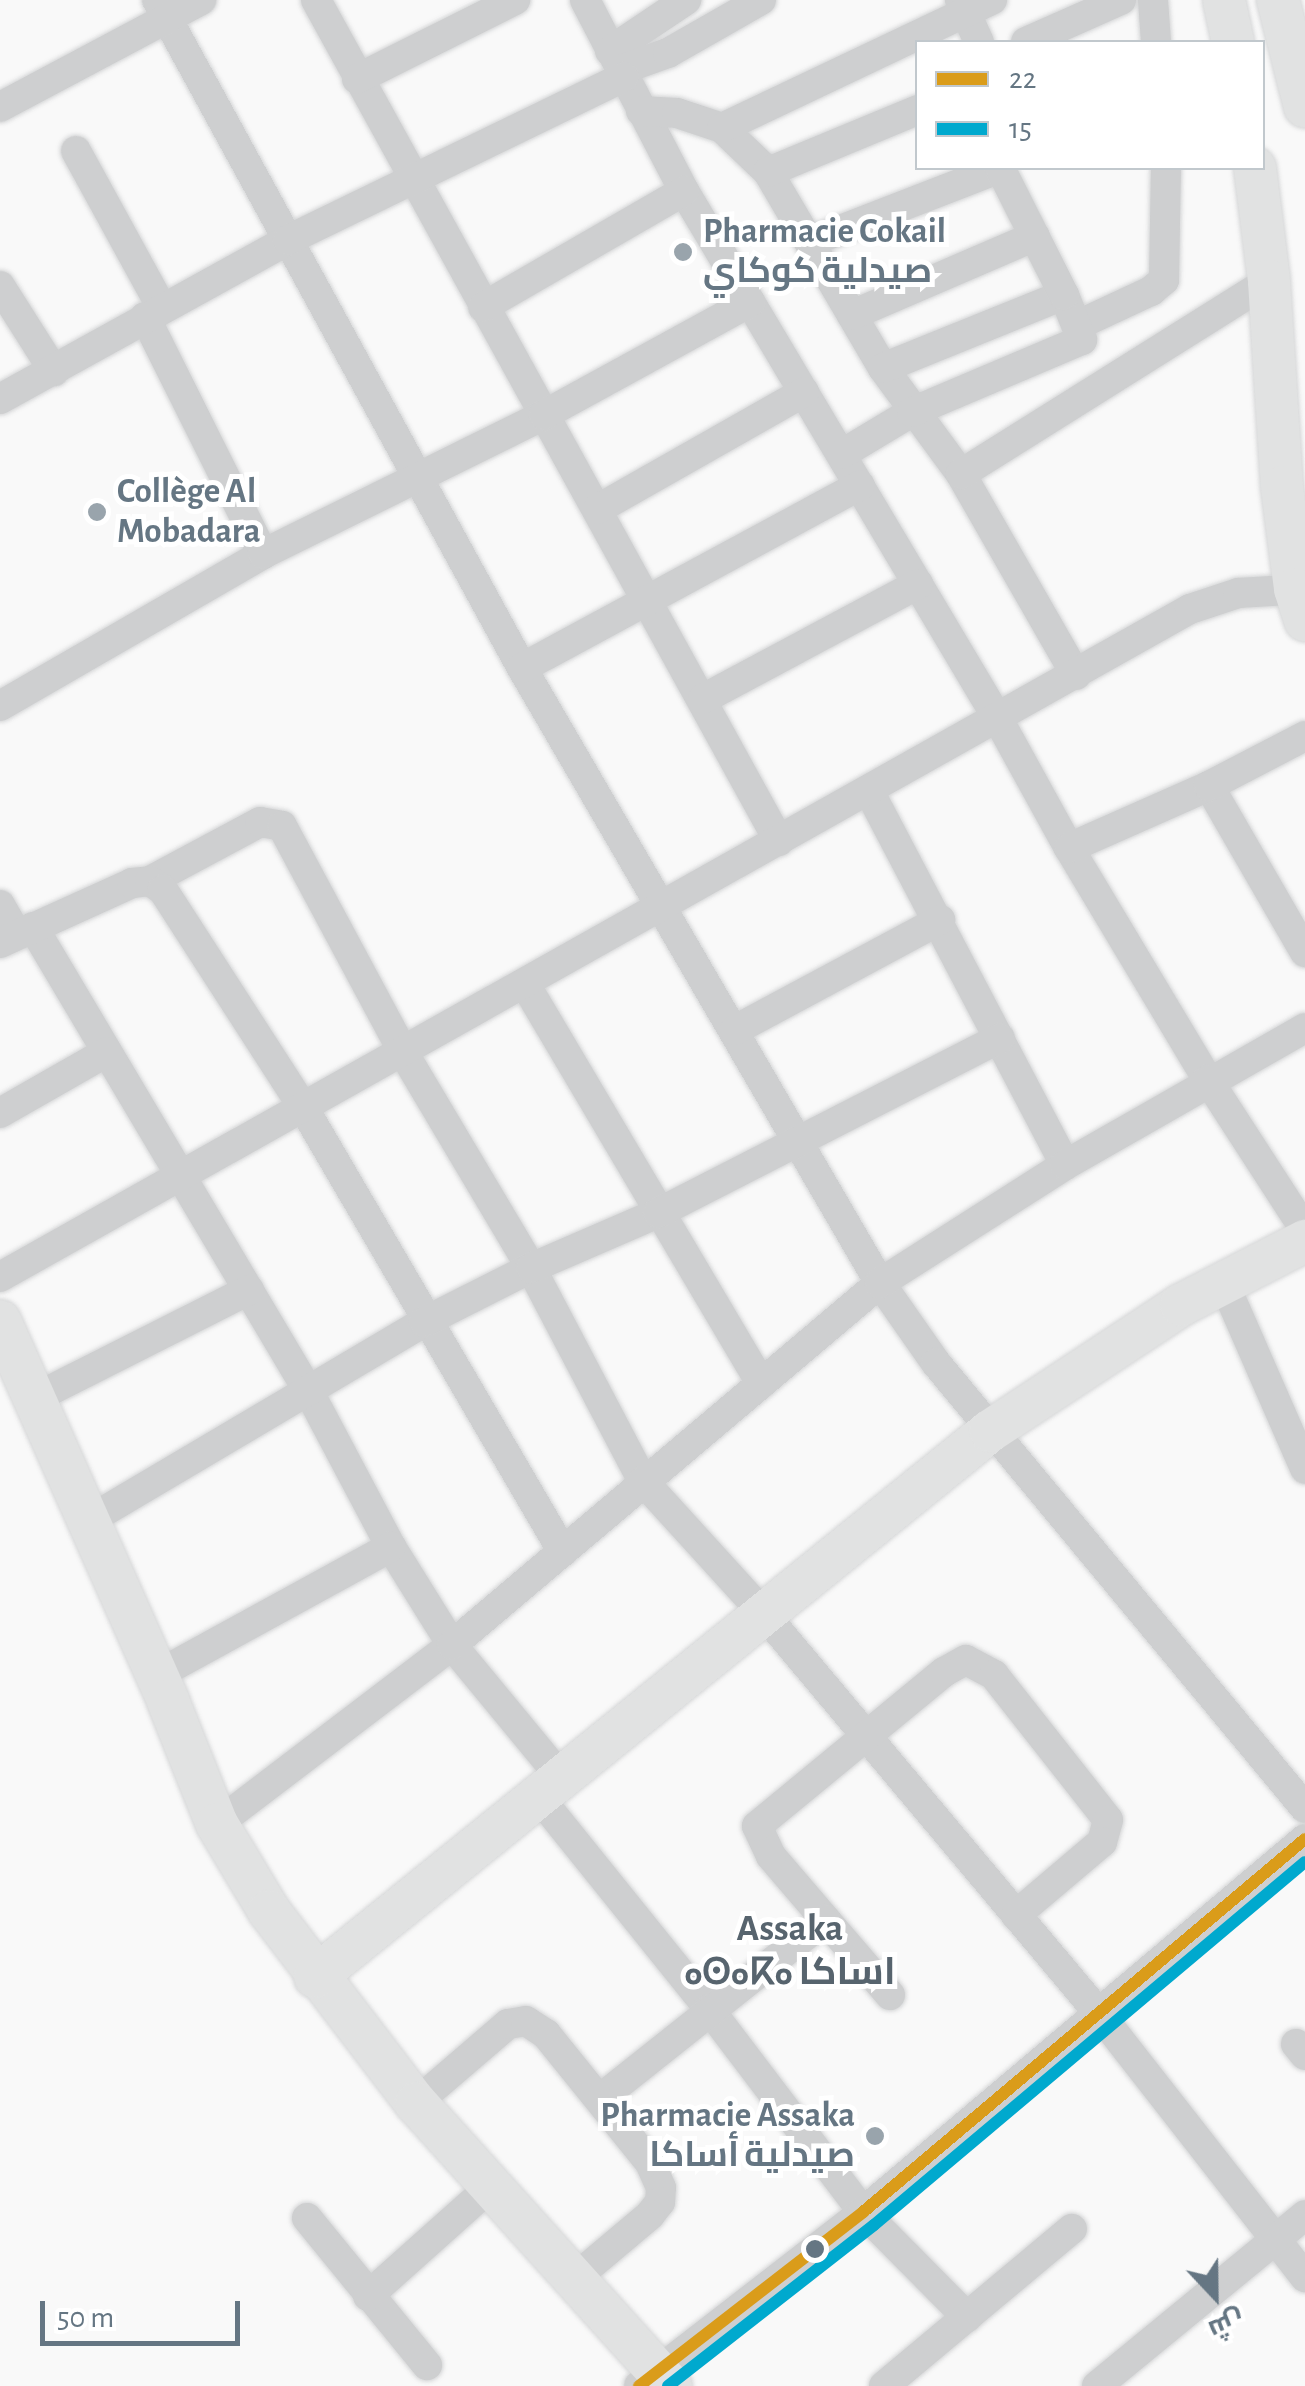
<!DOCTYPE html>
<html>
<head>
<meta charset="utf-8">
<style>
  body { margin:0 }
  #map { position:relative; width:1305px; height:2386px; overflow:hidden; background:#f9f9f9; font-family:"Alegreya Sans",Cairo,"Noto Sans Tifinagh",sans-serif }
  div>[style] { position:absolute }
  .roads { filter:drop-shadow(0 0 2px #d5d6d7) drop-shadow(0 0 2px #d5d6d7) }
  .street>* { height:30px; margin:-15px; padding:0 15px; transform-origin:15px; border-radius:15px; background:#cecfd0 }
  .secondary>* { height:42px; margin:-21px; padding:0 21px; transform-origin:21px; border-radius:21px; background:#e1e2e2 }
  .bus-1>* { height:12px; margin:-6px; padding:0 6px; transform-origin:6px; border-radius:6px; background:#da9c1a }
  .bus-2>* { height:12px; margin:-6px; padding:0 6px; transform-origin:6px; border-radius:6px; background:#00a9ce }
  .dots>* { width:28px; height:28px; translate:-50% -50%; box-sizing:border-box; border:5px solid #fff; border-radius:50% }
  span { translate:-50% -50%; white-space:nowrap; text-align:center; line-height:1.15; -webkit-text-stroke:10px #fff; paint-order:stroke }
  .poi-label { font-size:35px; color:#657683; font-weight:700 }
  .left { translate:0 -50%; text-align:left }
  .right { translate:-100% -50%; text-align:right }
  .neighbourhood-label { font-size:38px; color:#57646e; font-weight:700 }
  .legend { position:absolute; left:915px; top:40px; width:350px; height:130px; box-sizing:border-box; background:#fff; border:2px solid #c1c8cd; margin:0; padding:12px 18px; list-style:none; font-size:30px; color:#657683 }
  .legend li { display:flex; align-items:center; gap:20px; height:50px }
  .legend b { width:50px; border:2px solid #c1c8cd }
  .north { position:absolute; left:1165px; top:2246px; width:100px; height:100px; -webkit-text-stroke:8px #fff; paint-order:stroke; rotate:158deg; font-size:28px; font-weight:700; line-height:40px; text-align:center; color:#657683 }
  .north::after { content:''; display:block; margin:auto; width:35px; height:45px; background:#657683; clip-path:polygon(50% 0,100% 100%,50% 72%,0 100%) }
  .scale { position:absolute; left:40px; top:2301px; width:200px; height:45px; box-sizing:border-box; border:5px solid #657683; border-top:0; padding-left:12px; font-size:30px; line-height:35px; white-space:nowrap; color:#657683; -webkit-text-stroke:8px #fff; paint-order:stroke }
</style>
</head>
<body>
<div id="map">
  <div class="roads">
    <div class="street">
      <div style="left:157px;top:0;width:761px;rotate:61.35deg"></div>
      <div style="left:522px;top:668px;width:712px;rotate:59.8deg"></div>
      <div style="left:880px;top:1283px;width:98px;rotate:55deg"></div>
      <div style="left:936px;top:1363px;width:578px;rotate:50.33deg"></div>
      <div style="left:316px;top:0;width:960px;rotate:61.17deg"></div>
      <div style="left:585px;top:0;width:215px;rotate:62.6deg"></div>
      <div style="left:684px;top:191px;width:614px;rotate:59.26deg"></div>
      <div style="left:998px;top:719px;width:147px;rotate:61.2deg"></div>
      <div style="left:1069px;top:848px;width:270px;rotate:59.1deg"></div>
      <div style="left:1208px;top:1080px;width:179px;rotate:57.1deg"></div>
      <div style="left:960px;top:0;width:46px;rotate:65.7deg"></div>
      <div style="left:1153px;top:0;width:42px;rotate:85.9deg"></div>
      <div style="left:1026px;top:42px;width:104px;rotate:-23.9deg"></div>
      <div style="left:610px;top:51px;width:92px;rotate:-33.9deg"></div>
      <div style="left:620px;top:70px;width:51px;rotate:-19.5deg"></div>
      <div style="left:668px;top:53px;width:107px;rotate:-29.7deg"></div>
      <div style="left:357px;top:79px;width:177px;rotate:-26.6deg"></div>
      <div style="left:0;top:107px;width:228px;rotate:-28deg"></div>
      <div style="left:641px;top:111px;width:36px;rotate:3deg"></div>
      <div style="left:677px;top:113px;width:47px;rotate:18.4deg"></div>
      <div style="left:722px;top:128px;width:64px;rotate:43.7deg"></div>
      <div style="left:768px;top:172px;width:227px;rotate:59.6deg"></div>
      <div style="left:883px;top:368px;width:132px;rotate:53.7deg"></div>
      <div style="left:722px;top:128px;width:299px;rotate:-25.4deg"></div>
      <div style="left:76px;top:151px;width:179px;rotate:61.3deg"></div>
      <div style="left:768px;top:172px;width:162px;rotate:-22.5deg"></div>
      <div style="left:812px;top:241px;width:202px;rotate:-21.2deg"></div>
      <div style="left:0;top:286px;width:101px;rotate:57.6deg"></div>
      <div style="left:483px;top:307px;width:232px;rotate:-30deg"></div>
      <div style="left:852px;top:315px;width:199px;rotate:-23.3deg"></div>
      <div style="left:145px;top:317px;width:265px;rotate:63.5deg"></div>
      <div style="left:1078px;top:325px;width:81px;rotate:-25deg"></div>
      <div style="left:1151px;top:291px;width:17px;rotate:-40deg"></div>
      <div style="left:1164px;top:280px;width:112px;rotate:-89deg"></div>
      <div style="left:883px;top:368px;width:195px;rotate:-22deg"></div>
      <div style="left:0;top:399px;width:329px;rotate:-28.9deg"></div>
      <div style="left:288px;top:240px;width:373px;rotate:-25.9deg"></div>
      <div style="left:842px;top:454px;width:82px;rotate:-31deg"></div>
      <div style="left:912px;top:412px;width:185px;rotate:-23deg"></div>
      <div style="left:1082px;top:340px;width:48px;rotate:-111.8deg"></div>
      <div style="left:1064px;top:295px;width:142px;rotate:-116.7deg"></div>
      <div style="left:598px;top:509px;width:237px;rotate:-29.6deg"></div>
      <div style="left:522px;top:668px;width:384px;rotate:-28.4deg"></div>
      <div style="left:1076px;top:675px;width:232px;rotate:-119.8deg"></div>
      <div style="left:961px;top:474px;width:363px;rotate:-32.1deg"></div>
      <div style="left:703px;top:699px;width:244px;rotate:-28.1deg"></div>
      <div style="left:0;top:706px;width:304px;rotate:-30deg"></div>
      <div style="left:263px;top:554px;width:313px;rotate:-26.3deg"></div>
      <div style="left:544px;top:415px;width:235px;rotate:-28.7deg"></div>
      <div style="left:1209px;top:786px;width:192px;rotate:60deg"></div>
      <div style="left:869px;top:791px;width:422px;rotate:62.3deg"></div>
      <div style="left:1069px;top:848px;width:153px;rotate:-23.9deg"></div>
      <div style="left:1209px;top:786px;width:108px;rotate:-27.5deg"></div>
      <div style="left:150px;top:881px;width:125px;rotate:-28.2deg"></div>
      <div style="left:260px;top:822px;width:22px;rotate:10deg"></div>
      <div style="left:282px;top:826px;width:256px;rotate:61.8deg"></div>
      <div style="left:403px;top:1052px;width:251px;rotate:59.3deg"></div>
      <div style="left:531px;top:1268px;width:241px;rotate:62.3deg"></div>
      <div style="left:643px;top:1481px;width:180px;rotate:47.7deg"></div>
      <div style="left:764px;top:1614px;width:518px;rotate:50.01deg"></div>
      <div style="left:1097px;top:2011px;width:338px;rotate:52deg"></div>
      <div style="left:0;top:905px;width:34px;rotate:60deg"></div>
      <div style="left:33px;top:927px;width:541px;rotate:59.31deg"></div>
      <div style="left:309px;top:1392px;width:175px;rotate:62.1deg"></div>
      <div style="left:391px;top:1547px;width:115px;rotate:58.1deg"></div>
      <div style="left:452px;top:1645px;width:171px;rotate:50.5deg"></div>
      <div style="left:0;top:943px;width:145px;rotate:-24.4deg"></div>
      <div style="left:132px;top:883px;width:18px;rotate:-6deg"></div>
      <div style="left:150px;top:881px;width:16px;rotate:35deg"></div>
      <div style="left:163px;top:890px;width:258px;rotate:57.2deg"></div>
      <div style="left:303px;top:1107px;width:515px;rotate:59.7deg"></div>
      <div style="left:525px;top:984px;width:464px;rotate:59.4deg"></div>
      <div style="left:735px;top:1030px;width:233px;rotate:-28.2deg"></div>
      <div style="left:0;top:1113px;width:123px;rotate:-29.7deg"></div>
      <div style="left:0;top:1277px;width:1365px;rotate:-29.31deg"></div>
      <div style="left:1190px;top:609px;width:51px;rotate:-18.4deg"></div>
      <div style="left:1238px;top:593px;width:67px;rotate:-3.4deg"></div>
      <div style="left:1223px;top:1281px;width:205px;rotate:66.4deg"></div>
      <div style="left:33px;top:1399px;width:242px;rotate:-26.8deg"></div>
      <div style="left:86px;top:1522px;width:393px;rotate:-30.6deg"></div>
      <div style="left:424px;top:1322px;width:120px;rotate:-26.8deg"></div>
      <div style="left:531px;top:1268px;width:138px;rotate:-23.4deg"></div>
      <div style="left:658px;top:1213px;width:384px;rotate:-27.1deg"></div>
      <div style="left:157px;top:1675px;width:267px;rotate:-28.7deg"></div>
      <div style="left:538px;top:1796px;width:273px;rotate:51.2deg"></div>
      <div style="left:709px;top:2009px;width:255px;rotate:52.8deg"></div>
      <div style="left:863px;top:2212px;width:148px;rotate:45.3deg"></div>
      <div style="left:217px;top:1824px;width:295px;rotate:-37.3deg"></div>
      <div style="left:452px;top:1645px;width:561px;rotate:-40.22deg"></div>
      <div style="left:880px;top:1283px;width:219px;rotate:-32.5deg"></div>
      <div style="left:1065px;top:1165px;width:276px;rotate:-29.7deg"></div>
      <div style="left:890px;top:1995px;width:183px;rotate:-130.6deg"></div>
      <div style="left:771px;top:1856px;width:33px;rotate:-115deg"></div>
      <div style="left:757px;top:1826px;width:242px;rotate:-39.5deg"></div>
      <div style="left:944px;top:1672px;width:25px;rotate:-29deg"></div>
      <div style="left:966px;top:1660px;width:32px;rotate:28deg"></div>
      <div style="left:994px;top:1675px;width:184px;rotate:51.8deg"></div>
      <div style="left:1108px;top:1820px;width:23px;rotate:105deg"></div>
      <div style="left:1102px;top:1842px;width:113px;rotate:139.7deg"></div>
      <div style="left:1296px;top:2044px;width:14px;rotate:51deg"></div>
      <div style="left:600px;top:2099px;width:288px;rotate:-38.5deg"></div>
      <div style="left:416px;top:2103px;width:121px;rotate:-40.7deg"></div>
      <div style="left:508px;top:2024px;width:18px;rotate:-9deg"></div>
      <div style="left:526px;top:2021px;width:24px;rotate:33deg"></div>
      <div style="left:546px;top:2034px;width:166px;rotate:51.1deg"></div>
      <div style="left:650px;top:2163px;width:27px;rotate:66deg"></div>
      <div style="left:661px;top:2188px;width:14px;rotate:94deg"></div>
      <div style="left:660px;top:2202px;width:16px;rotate:128deg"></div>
      <div style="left:650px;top:2215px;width:99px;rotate:139.9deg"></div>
      <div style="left:307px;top:2218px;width:190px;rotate:50.8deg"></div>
      <div style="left:368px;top:2296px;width:166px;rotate:-41.8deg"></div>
      <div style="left:639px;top:2386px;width:284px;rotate:-37.8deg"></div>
      <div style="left:863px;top:2212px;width:578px;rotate:-40.16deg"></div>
      <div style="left:884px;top:2386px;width:245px;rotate:-39.9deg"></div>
      <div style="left:1097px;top:2386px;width:269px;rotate:-39.4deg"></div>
    </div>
    <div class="secondary">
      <div style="left:1224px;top:0;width:43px;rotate:77.9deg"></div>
      <div style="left:1278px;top:0;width:110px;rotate:75.8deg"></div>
      <div style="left:1255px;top:168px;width:114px;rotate:82.9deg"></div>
      <div style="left:1269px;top:281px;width:206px;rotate:86.4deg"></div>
      <div style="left:1282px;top:487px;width:103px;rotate:82.7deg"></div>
      <div style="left:1295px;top:589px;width:33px;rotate:72deg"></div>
      <div style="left:0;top:1321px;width:415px;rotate:66.1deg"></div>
      <div style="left:168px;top:1701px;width:132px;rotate:68.3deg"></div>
      <div style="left:217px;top:1824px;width:101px;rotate:59.1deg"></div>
      <div style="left:269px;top:1911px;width:242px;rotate:52.6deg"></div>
      <div style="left:416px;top:2103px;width:381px;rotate:48deg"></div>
      <div style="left:315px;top:1977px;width:868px;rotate:-38.97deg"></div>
      <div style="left:990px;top:1431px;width:229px;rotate:-33.4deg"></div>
      <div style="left:1181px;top:1305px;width:140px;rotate:-27.3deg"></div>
    </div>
  </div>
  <div class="bus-1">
    <div style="left:639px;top:2386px;width:284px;rotate:-37.8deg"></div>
    <div style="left:863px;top:2212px;width:578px;rotate:-40.16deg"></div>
  </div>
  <div class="bus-2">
    <div style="left:668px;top:2386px;width:261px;rotate:-38deg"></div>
    <div style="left:874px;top:2225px;width:563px;rotate:-40.11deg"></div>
  </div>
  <div class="dots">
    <div style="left:683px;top:252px;background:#99a4ac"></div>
    <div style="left:97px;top:512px;background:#99a4ac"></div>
    <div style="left:875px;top:2136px;background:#99a4ac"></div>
    <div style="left:815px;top:2249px;background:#657683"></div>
  </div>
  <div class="poi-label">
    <span class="left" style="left:703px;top:252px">Pharmacie Cokail<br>صيدلية كوكاي</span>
    <span class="left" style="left:117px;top:512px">Collège Al<br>Mobadara</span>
    <span class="right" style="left:855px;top:2136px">Pharmacie Assaka<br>صيدلية أساكا</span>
  </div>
  <div class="neighbourhood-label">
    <span style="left:790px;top:1952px">Assaka<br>ⴰⵙⴰⴽⴰ اساكا</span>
  </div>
  <ul class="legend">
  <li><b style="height:12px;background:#da9c1a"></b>22</li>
  <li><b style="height:12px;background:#00a9ce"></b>15</li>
  </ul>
  <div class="north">ش</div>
  <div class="scale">50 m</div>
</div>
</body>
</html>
